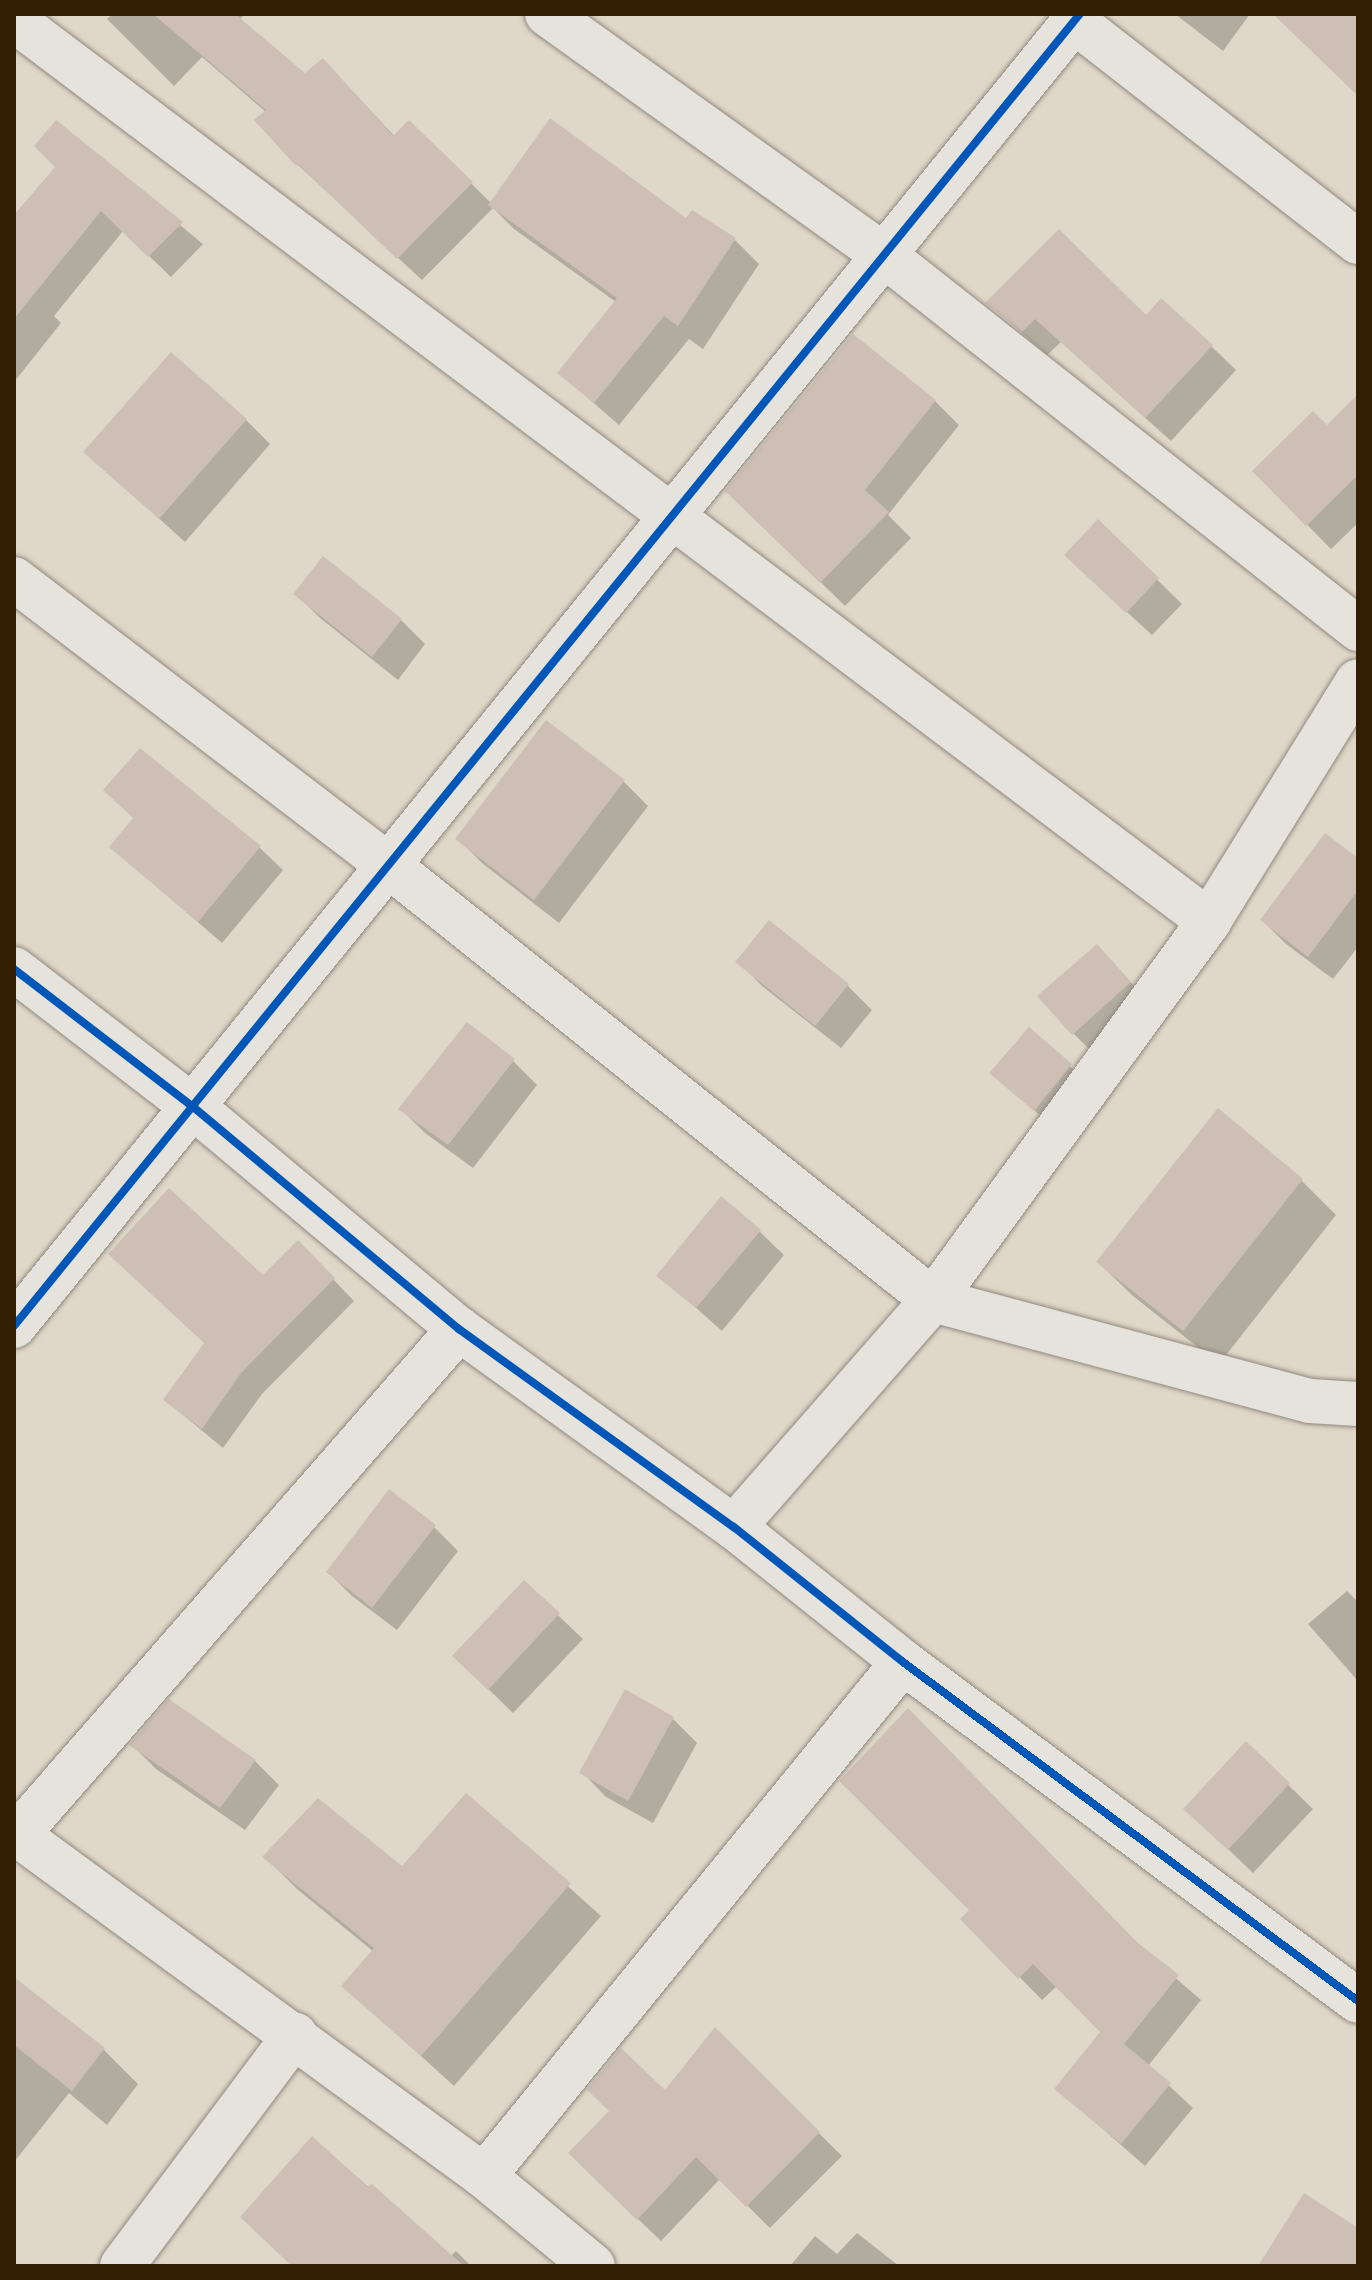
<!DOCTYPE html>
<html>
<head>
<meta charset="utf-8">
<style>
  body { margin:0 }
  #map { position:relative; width:1372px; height:2280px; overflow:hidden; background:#dfd7c9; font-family:"IM FELL French Canon",serif }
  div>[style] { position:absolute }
  .shadow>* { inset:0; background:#0003 }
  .building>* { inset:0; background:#cebfb6 }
  .roads { filter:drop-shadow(0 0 2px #91897e) drop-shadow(0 0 2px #91897e) }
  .street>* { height:44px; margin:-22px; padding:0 22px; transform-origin:22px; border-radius:22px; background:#e6e2dc }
  .secondary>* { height:44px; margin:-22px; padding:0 22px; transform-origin:22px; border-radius:22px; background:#e6e2dc }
  .cycleway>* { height:8px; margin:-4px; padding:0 4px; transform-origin:4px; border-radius:4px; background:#0057b8 }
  span { translate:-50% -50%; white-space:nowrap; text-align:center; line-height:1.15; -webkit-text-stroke:6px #efe6d7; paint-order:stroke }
  .frame { position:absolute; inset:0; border:16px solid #341e01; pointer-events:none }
</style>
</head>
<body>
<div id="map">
  <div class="shadow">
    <div style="clip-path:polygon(113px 14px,245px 14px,239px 20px,305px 76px,346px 84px,395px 137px,409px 122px,491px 203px,687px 221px,693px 212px,735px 240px,759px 264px,703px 349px,689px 339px,619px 425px,559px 373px,616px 302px,514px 229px,493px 208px,422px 280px,297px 164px,266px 112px,202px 57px,174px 86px,107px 19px)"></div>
    <div style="clip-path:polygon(1175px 14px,1250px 14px,1223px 51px)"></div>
    <div style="clip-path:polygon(56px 123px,203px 244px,171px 277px,123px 231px,54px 316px,61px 323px,14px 382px,14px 218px,58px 167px)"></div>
    <div style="clip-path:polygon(988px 303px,1146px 318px,1211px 346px,1236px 370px,1171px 441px,1061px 342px,1047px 355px)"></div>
    <div style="clip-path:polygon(1358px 397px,1358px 523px,1331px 549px,1254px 471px,1327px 428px)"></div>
    <div style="clip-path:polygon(935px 401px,959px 425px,888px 515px,911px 538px,845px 606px,752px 515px)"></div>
    <div style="clip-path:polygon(246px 420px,270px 444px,185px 542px,86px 452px)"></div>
    <div style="clip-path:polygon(1098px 522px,1182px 604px,1152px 635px,1091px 579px)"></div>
    <div style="clip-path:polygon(296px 594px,401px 620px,425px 644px,398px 680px,320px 618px)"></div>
    <div style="clip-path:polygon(546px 723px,624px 782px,648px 806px,559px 923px,482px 863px,458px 839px)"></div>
    <div style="clip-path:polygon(111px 847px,259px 847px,283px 870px,222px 943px)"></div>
    <div style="clip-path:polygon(1358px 861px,1358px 947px,1333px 979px,1286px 944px,1262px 920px)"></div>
    <div style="clip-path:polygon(1097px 946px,1154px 1007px,1097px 1057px,1073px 1033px)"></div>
    <div style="clip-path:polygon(738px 961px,847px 985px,872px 1010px,841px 1048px,762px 986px)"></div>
    <div style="clip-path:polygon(1029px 1030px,1083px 1078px,1047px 1121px,1004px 1085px)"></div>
    <div style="clip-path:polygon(513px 1061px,537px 1085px,473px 1168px,425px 1133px,401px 1109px)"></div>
    <div style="clip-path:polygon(1301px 1180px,1336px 1215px,1219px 1364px,1133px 1296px,1098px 1262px)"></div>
    <div style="clip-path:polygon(759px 1231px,784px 1255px,722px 1331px,659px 1275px)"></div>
    <div style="clip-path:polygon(298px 1243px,354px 1301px,262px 1394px,223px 1448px,165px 1400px,263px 1278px)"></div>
    <div style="clip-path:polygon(434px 1527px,458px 1551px,397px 1630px,352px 1596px,328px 1572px)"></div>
    <div style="clip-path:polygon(524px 1583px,583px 1639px,513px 1713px,479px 1680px)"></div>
    <div style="clip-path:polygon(1347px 1591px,1358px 1602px,1358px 1681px,1308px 1624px)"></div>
    <div style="clip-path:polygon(673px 1719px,697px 1743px,653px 1823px,606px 1797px,582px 1772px)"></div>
    <div style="clip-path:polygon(1246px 1744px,1313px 1809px,1253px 1873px,1186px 1809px)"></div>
    <div style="clip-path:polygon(132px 1745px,255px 1761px,279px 1785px,245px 1830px,156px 1769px)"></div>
    <div style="clip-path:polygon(466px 1795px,601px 1916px,454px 2086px,344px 1986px,374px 1952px,297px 1889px,265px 1857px,402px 1868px)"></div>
    <div style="clip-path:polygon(963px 1919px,1139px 1946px,1201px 2000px,1148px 2066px,1193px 2108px,1145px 2166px,1057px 2089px,1103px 2032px,1057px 1986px,1042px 2000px)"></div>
    <div style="clip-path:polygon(14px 1979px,104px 2050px,138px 2084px,107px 2125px,69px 2093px,14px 2162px)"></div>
    <div style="clip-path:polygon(715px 2030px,842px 2156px,770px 2228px,720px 2179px,661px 2241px,593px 2176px,611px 2111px,666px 2093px)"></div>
    <div style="clip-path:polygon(313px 2139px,450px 2257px,456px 2251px,471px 2266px,292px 2266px,242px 2217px)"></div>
    <div style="clip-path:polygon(857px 2233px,899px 2266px,790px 2266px,815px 2236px,837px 2254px)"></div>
  </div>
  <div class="building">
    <div style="clip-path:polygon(153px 14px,235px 14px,305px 73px,323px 58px,393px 136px,409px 120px,473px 182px,397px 259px,298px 164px,296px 166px,254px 120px,266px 110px)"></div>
    <div style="clip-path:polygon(1273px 14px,1358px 14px,1358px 96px)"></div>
    <div style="clip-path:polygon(550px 118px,686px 218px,692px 210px,736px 238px,678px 326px,664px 316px,594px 403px,557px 373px,617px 298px,488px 205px)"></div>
    <div style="clip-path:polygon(56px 120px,183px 222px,148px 257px,101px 211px,14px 319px,14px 215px,55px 167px,34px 146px)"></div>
    <div style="clip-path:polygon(1059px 229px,1146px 315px,1161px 298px,1213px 345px,1145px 418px,1035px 319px,1022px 332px,985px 303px)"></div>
    <div style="clip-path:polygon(853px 334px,936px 400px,865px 490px,889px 512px,820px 583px,725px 491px)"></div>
    <div style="clip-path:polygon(171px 352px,247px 419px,159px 519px,83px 452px)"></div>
    <div style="clip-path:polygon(1358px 394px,1358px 475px,1306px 526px,1252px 471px,1313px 411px,1327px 425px)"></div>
    <div style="clip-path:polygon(1098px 519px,1159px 578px,1126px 613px,1064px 555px)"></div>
    <div style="clip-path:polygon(323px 556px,402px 619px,372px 657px,293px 594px)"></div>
    <div style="clip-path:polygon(546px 720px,625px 780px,534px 900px,455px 839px)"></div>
    <div style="clip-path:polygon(140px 748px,261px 846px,198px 922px,109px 847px,133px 818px,103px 790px)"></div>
    <div style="clip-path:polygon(1325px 833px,1358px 858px,1358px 890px,1308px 957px,1260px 920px)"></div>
    <div style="clip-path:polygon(769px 920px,849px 984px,815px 1026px,735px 962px)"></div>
    <div style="clip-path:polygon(1097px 944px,1131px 982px,1072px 1035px,1037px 996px)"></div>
    <div style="clip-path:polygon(467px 1022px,515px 1059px,448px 1145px,398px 1109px)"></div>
    <div style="clip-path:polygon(1029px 1027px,1072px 1064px,1034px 1111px,989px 1073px)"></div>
    <div style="clip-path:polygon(1218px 1108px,1303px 1179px,1183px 1331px,1096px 1262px)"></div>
    <div style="clip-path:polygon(169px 1188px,263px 1275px,298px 1240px,335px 1278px,241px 1373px,202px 1429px,163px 1400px,204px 1343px,108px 1254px)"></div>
    <div style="clip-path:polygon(721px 1196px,761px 1230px,696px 1308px,656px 1276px)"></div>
    <div style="clip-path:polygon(389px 1489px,436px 1525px,372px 1608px,326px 1572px)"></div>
    <div style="clip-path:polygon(524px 1580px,560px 1613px,488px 1690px,452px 1656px)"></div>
    <div style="clip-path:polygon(625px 1689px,674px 1717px,628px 1801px,579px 1773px)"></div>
    <div style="clip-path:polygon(169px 1699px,256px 1760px,220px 1808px,129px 1745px)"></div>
    <div style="clip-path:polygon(908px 1708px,1138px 1943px,1179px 1975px,1124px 2044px,1171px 2083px,1121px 2144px,1054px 2089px,1100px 2032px,1033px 1964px,1018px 1979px,960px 1919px,969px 1910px,839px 1781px)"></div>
    <div style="clip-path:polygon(1246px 1741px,1290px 1783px,1228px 1850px,1183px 1809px)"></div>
    <div style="clip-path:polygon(466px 1793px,571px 1883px,421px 2056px,341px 1986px,374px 1948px,262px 1857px,318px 1798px,402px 1866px)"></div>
    <div style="clip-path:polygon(14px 1977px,105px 2048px,72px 2091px,14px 2045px)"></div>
    <div style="clip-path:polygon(715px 2027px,820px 2132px,746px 2207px,696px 2157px,637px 2220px,568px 2153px,609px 2111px,587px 2090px,621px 2048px,665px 2090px)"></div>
    <div style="clip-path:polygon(312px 2136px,368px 2187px,372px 2184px,464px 2266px,292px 2266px,240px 2217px)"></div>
    <div style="clip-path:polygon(1304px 2193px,1358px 2228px,1358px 2266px,1258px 2266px)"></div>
  </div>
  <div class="roads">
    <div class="street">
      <div style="left:547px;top:14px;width:414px;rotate:35.6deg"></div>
      <div style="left:884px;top:255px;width:604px;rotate:38.27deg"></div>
      <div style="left:14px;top:20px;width:1497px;rotate:37.02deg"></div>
      <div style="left:1074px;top:21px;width:360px;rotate:37.9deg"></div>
      <div style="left:14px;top:579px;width:471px;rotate:37.4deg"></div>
      <div style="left:388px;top:865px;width:697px;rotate:38.6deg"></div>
      <div style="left:933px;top:1300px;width:390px;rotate:15deg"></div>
      <div style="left:1310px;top:1401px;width:48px;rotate:3.6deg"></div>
      <div style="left:14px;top:969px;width:225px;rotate:37.6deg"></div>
      <div style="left:192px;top:1106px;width:348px;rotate:39.9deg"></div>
      <div style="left:459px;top:1329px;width:339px;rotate:35.8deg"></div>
      <div style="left:734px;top:1527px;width:216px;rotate:38.6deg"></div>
      <div style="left:903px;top:1662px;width:567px;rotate:36.69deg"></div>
      <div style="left:14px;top:1326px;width:1690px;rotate:-50.91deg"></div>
      <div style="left:734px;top:1527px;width:302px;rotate:-48.8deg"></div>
      <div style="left:933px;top:1300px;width:469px;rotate:-53.9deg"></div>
      <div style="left:1209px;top:921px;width:282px;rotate:-58.2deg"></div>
      <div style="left:17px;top:1835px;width:672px;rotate:-48.86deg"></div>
      <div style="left:484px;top:2176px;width:663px;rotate:-50.81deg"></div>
      <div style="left:122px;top:2266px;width:289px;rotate:-53.2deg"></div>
    </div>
    <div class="secondary">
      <div style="left:14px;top:1832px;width:582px;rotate:36.2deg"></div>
      <div style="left:484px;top:2176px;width:141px;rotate:39.5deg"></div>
    </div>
  </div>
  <div class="cycleway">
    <div style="left:14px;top:969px;width:225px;rotate:37.6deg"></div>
    <div style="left:192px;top:1106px;width:348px;rotate:39.9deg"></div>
    <div style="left:459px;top:1329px;width:339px;rotate:35.8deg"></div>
    <div style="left:734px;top:1527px;width:216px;rotate:38.6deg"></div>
    <div style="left:903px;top:1662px;width:567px;rotate:36.69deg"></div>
    <div style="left:14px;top:1326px;width:1690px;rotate:-50.91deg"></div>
  </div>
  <div class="frame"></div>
</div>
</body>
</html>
